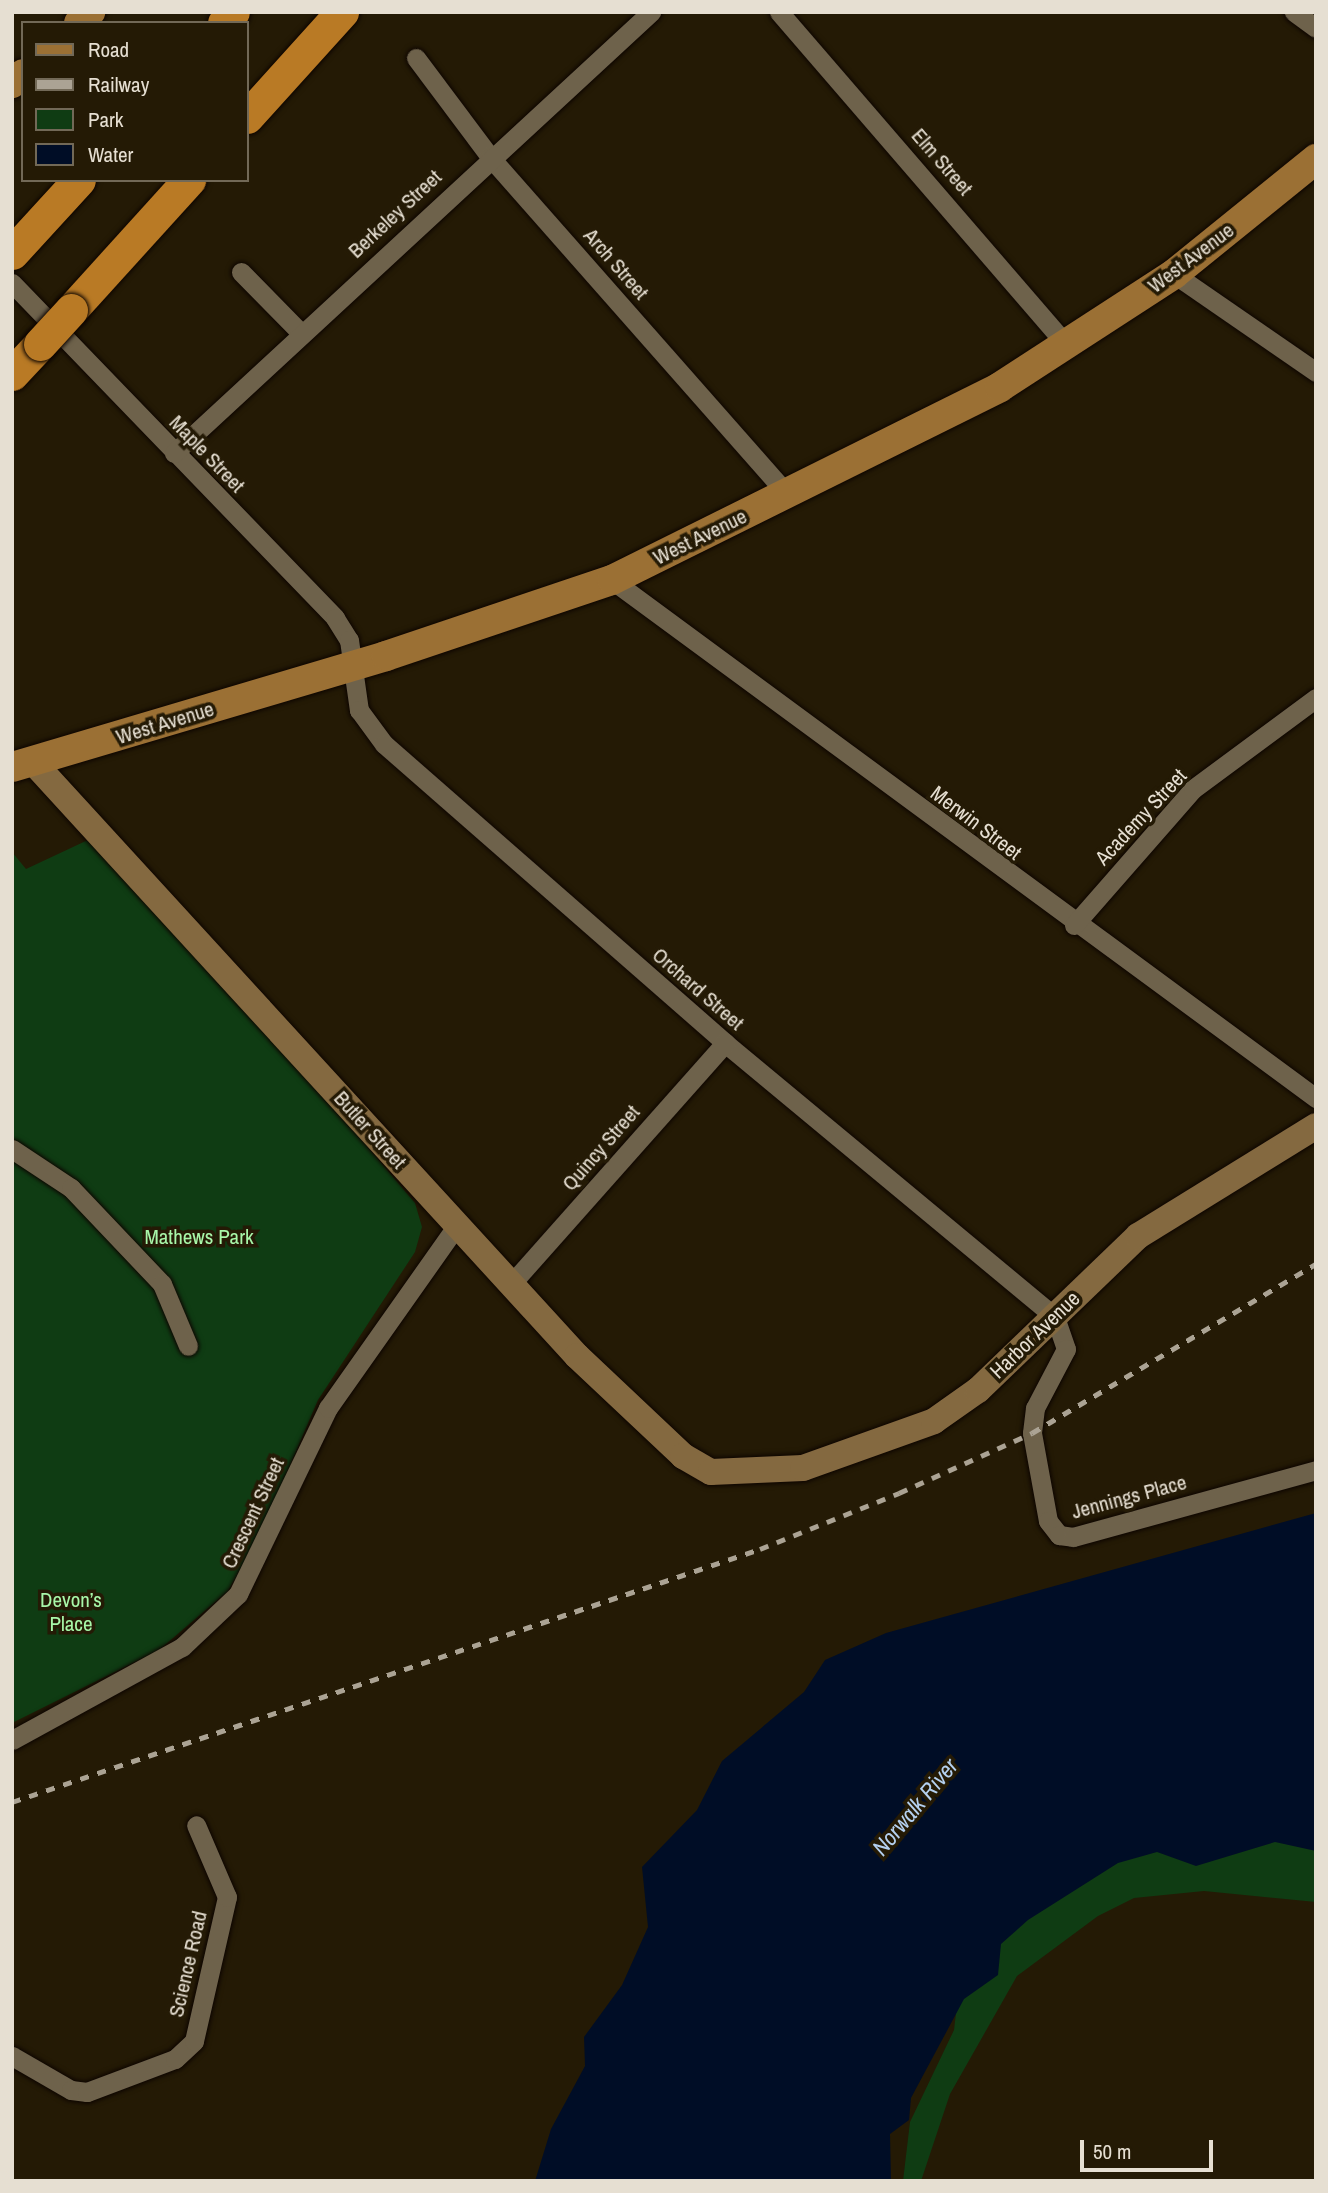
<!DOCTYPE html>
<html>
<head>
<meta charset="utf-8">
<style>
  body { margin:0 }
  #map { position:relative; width:1328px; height:2193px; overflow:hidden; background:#241a05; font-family:"Archivo Narrow",sans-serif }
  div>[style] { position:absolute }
  .green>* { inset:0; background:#0f3c13 }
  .water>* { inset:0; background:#000d26 }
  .roads { filter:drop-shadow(0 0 2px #0d0500) drop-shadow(0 0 2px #0d0500) }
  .minor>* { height:19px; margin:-9.5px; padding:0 9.5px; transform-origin:9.5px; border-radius:9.5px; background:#6e624b }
  .secondary>* { height:26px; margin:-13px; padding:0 13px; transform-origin:13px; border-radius:13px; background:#846940 }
  .primary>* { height:30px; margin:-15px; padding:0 15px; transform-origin:15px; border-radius:15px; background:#9b7034 }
  .motorway>* { height:33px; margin:-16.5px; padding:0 16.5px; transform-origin:16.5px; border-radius:16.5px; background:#b97a25 }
  .rail>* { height:5px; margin-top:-2.5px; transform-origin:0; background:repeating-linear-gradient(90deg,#aba394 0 9px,transparent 0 18px) }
  .bridges { filter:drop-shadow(0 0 2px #0d0500) drop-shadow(0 0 2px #0d0500) }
  .motorway-bridge>* { height:33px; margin:-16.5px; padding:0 16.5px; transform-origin:16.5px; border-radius:16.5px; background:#b97a25 }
  span { translate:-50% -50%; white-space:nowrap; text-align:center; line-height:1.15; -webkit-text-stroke:7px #241a05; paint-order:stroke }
  .street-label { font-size:21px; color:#e6dfd2 }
  .park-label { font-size:21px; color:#a8f7a9 }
  .water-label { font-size:23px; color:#b4d0ef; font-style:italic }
  .frame { position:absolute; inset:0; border:14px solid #e6dfd2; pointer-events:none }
  .legend { position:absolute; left:21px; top:21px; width:228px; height:161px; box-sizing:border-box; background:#241a05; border:2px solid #726957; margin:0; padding:9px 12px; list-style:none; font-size:21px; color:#e6dfd2 }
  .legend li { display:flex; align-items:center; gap:14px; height:35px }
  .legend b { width:35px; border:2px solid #726957 }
  .scale { position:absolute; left:1080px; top:2140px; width:133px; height:32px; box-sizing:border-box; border:4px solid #e6dfd2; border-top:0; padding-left:9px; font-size:21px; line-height:24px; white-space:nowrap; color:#e6dfd2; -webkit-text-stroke:5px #241a05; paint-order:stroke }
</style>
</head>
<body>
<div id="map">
  <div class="green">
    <div style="clip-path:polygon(90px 839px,271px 1033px,415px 1203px,422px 1227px,415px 1252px,318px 1400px,261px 1533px,228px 1591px,159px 1650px,12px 1723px,12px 852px,26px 869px)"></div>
    <div style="clip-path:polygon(1316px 1813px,1316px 1902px,1204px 1891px,1134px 1898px,1098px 1916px,1017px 1976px,950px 2094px,921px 2181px,903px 2181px,910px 2122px,954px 2030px,959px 1988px,1001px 1931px,1163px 1835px)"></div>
  </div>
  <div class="water">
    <div style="clip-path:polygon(1316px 1513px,1316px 1851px,1275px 1842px,1196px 1866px,1157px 1852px,1118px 1863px,1028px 1920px,1001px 1944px,998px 1975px,964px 1999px,911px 2098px,909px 2120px,890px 2134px,891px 2181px,535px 2181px,551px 2129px,585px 2066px,584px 2037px,622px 1985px,648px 1927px,642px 1867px,697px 1810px,722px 1761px,804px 1692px,825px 1660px,886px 1633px)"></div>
  </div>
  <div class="roads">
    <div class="minor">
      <div style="left:779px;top:12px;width:441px;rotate:49.2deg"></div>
      <div style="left:1294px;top:12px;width:27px;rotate:36deg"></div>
      <div style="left:416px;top:58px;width:124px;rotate:53.2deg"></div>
      <div style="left:490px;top:157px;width:451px;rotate:48.6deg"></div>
      <div style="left:241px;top:272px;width:86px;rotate:45.5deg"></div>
      <div style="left:1174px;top:274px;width:173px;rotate:34.6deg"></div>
      <div style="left:12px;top:283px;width:465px;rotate:46deg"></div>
      <div style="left:335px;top:618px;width:26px;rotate:58deg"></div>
      <div style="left:349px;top:640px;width:71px;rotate:81.9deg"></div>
      <div style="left:359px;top:710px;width:42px;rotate:53.7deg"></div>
      <div style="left:384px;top:744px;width:454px;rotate:41.2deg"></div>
      <div style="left:725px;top:1043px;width:429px;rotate:39.7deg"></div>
      <div style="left:1055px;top:1317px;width:34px;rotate:71deg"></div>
      <div style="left:1066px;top:1349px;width:67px;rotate:117.7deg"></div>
      <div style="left:1035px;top:1408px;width:25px;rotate:97deg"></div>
      <div style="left:1032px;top:1433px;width:89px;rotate:79.7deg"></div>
      <div style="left:1048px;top:1521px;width:18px;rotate:52deg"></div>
      <div style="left:1059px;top:1535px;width:14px;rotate:8deg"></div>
      <div style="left:1073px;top:1537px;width:252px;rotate:-15.4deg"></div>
      <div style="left:174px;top:453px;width:650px;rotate:-42.75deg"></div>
      <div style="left:612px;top:580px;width:874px;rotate:36.35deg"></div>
      <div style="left:1074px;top:925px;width:181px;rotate:-48.8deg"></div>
      <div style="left:1193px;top:789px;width:153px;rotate:-36.5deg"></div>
      <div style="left:12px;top:1149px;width:71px;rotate:33.5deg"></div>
      <div style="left:71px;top:1188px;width:132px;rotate:46.5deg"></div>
      <div style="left:162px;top:1284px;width:67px;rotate:67.2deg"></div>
      <div style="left:512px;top:1283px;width:321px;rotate:-48.4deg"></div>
      <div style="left:12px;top:1740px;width:194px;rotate:-28.7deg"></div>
      <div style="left:182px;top:1647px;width:77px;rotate:-43.4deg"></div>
      <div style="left:238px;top:1594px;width:207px;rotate:-64.2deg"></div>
      <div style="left:328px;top:1408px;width:224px;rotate:-54.8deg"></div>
      <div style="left:12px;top:2056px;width:68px;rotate:30deg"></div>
      <div style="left:71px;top:2090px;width:16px;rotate:7deg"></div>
      <div style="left:87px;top:2092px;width:94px;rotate:-20.6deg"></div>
      <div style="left:175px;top:2059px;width:26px;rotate:-43deg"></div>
      <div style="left:194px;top:2041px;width:148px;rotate:-77.1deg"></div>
      <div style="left:227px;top:1897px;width:78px;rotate:-113.3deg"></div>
    </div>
    <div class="secondary">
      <div style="left:34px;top:763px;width:804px;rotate:47.52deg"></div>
      <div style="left:577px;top:1356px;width:146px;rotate:43.3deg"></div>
      <div style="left:683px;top:1456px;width:32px;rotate:30deg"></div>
      <div style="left:711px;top:1472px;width:92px;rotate:-2.5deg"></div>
      <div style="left:803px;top:1468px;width:139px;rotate:-19.7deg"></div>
      <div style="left:934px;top:1421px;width:54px;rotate:-35.2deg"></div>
      <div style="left:978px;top:1390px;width:222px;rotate:-43.9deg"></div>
      <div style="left:1138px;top:1236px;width:209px;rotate:-31.7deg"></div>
    </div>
    <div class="primary">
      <div style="left:79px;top:23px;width:16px;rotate:-45deg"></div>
      <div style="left:12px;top:83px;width:14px;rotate:-39deg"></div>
      <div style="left:12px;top:767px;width:390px;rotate:-16.5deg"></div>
      <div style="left:386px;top:656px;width:238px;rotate:-18.6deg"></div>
      <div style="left:612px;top:580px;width:433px;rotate:-26.4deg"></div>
      <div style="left:1000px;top:387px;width:207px;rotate:-33deg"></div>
      <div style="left:1174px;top:274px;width:183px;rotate:-39deg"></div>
    </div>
    <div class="motorway">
      <div style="left:224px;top:23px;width:14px;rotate:-51deg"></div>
      <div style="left:247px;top:117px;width:142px;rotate:-47.9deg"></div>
      <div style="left:12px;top:253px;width:99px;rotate:-47.5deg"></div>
      <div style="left:71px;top:310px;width:176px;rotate:-47.8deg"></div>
      <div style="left:12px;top:374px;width:41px;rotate:-47deg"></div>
    </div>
  </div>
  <div class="rail">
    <div style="left:12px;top:1802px;width:790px;rotate:-18.69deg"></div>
    <div style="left:760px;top:1549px;width:150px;rotate:-21.9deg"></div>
    <div style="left:899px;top:1493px;width:146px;rotate:-24.3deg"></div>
    <div style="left:1032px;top:1433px;width:330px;rotate:-30.8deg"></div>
  </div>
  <div class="bridges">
    <div class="motorway-bridge">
      <div style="left:40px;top:344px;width:46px;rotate:-47.6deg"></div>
    </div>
  </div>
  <div class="street-label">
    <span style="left:942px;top:162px;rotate:49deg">Elm Street</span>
    <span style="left:395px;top:214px;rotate:-43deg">Berkeley Street</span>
    <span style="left:1191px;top:258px;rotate:-37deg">West Avenue</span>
    <span style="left:616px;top:264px;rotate:49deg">Arch Street</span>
    <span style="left:207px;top:454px;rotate:46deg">Maple Street</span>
    <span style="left:700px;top:537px;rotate:-26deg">West Avenue</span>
    <span style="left:165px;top:723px;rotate:-17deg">West Avenue</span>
    <span style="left:1141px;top:817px;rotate:-47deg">Academy Street</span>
    <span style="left:976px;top:823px;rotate:37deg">Merwin Street</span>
    <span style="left:698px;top:989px;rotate:41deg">Orchard Street</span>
    <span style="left:370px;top:1130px;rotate:48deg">Butler Street</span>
    <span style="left:601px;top:1148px;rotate:-49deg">Quincy Street</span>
    <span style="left:1035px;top:1335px;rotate:-44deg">Harbor Avenue</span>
    <span style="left:1129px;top:1497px;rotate:-15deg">Jennings Place</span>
    <span style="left:253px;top:1513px;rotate:-65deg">Crescent Street</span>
    <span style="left:188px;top:1964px;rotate:-77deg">Science Road</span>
  </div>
  <div class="park-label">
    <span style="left:199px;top:1237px">Mathews Park</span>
    <span style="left:71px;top:1612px">Devon’s<br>Place</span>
  </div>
  <div class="water-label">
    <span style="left:915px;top:1807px;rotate:-50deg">Norwalk River</span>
  </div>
  <div class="frame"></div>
  <ul class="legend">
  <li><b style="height:9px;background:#9b7034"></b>Road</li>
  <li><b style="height:9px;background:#aba394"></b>Railway</li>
  <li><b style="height:19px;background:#0f3c13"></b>Park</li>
  <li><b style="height:19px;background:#000d26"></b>Water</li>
  </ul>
  <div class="scale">50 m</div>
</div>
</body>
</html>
